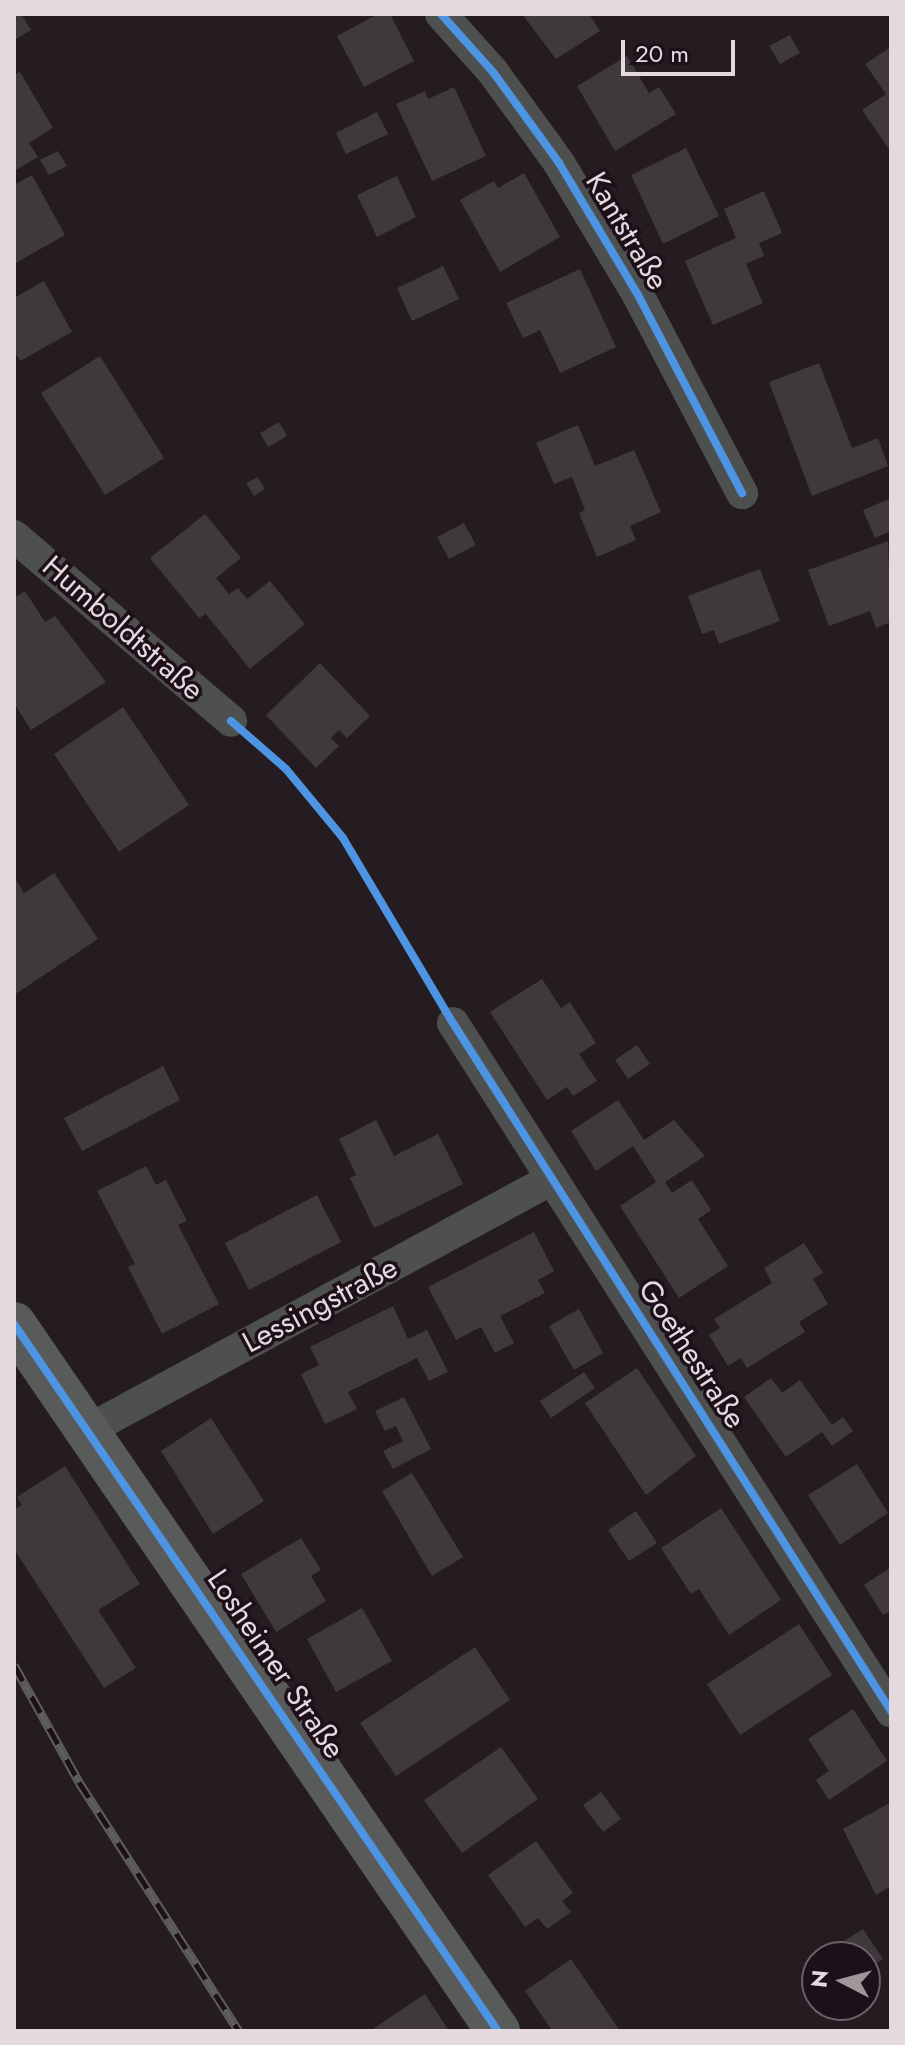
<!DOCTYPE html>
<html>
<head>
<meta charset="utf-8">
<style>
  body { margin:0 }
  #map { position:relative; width:905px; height:2045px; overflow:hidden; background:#241c21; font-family:Jost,sans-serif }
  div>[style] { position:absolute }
  .building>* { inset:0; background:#3f383c }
  .minor>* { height:32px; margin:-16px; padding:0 16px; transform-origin:16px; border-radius:16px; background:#4e4f4f }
  .secondary>* { height:44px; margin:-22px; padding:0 22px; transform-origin:22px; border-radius:22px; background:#595a5a }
  .rail>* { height:9px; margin-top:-4.5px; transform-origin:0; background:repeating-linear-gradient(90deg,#1e1018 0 18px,#5e5d5e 0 36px); box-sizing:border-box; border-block:2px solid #5e5d5e }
  .cycleway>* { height:8px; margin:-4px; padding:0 4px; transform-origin:4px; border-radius:4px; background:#4d94e3 }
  span { translate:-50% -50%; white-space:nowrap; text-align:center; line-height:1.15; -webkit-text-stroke:7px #1e1018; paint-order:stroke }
  .street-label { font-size:30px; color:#e3d9de }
  .frame { position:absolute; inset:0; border:16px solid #e3d9de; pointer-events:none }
  .north { position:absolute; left:801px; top:1941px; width:80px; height:80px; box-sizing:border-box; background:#1e1018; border:2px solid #6d6067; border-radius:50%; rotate:276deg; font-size:22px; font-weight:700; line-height:32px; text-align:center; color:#e3d9de }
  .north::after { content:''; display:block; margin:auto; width:28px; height:36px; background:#a0979c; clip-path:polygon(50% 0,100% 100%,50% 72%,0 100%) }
  .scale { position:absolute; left:621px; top:40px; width:114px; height:36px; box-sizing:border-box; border:4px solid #e3d9de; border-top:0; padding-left:10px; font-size:24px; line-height:28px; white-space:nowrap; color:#e3d9de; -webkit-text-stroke:6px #1e1018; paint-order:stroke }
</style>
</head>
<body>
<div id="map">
  <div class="building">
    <div style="clip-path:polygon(14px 14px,21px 14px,31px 30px,14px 40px)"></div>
    <div style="clip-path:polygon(378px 14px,390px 14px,414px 61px,364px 87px,337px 36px)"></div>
    <div style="clip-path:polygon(522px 14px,589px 14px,600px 31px,556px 59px)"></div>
    <div style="clip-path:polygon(790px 35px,800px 53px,780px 64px,769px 46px)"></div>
    <div style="clip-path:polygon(891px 47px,891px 152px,862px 110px,886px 94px,865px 64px)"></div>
    <div style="clip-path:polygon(627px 56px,649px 93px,659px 87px,676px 114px,615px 151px,577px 86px)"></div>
    <div style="clip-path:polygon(20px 72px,53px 128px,29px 143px,38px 157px,14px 171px,14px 75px)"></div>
    <div style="clip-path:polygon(454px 87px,486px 156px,432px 181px,396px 104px,425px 91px,428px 99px)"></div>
    <div style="clip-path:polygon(377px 112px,388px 134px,346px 154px,336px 133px)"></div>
    <div style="clip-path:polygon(686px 148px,719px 216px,663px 244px,631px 175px)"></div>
    <div style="clip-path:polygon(58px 151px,67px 166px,49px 175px,40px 160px)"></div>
    <div style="clip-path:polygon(524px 173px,560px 237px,500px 272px,460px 200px,494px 181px,498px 188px)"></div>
    <div style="clip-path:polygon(32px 175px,65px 235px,14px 264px,14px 185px)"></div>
    <div style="clip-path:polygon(397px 176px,416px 217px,377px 237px,357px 195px)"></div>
    <div style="clip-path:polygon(764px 191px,782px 233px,759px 243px,764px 256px,746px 264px,763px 303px,713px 325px,685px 261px,736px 238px,724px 209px)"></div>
    <div style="clip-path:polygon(443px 266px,459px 299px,412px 321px,397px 288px)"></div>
    <div style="clip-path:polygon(580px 269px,616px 347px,560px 373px,540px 330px,523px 338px,506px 303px)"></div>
    <div style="clip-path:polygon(44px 281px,72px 332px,20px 361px,14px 351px,14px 298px)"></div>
    <div style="clip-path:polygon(100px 356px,164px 458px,105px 495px,41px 393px)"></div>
    <div style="clip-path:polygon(819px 363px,852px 448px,878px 438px,888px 466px,812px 496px,769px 382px)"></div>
    <div style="clip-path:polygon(279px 422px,287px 436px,268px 447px,260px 433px)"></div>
    <div style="clip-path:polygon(578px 425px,595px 466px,634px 450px,661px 512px,630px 526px,636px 540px,597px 557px,579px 513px,585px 510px,572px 477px,554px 484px,536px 443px)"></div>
    <div style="clip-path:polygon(258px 477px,265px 489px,254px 496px,246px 483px)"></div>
    <div style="clip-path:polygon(891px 498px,891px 531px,875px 538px,863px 510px)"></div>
    <div style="clip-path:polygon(205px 514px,241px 558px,216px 578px,229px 594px,238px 588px,247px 599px,270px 581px,305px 624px,250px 669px,206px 614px,199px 618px,150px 558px)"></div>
    <div style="clip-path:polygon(464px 523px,476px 545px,449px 559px,437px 537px)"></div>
    <div style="clip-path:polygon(888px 541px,891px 622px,876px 628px,870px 611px,829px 626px,808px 570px)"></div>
    <div style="clip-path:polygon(760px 569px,780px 621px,719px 644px,714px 630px,702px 634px,688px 596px)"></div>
    <div style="clip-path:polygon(25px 591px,45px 622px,55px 616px,106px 682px,31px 730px,14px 703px,14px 598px)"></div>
    <div style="clip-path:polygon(320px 663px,370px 716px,347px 738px,339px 730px,331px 738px,339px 746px,316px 768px,266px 715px)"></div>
    <div style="clip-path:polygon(123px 707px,189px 805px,119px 852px,54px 754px)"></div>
    <div style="clip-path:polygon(54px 873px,98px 939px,14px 995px,14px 877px,24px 893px)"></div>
    <div style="clip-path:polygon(542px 979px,561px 1008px,570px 1002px,596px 1043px,579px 1054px,597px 1081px,573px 1096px,567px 1087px,547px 1100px,490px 1012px)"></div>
    <div style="clip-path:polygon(637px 1045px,650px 1064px,628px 1079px,615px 1060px)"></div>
    <div style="clip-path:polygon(163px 1066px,180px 1100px,82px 1151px,64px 1118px)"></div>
    <div style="clip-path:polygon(618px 1100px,644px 1140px,674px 1120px,705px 1156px,665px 1182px,672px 1193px,692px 1180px,711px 1210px,698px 1219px,728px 1266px,679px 1298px,620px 1206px,656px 1182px,633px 1146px,596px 1171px,571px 1131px)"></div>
    <div style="clip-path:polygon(376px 1120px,394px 1156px,438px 1134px,463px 1184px,374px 1228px,350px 1178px,356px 1175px,339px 1139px)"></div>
    <div style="clip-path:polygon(146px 1166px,156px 1185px,166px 1180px,187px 1221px,178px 1225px,219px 1304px,162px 1334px,128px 1267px,135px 1264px,97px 1191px)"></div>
    <div style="clip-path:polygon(317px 1195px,341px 1242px,249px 1290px,225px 1243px)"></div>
    <div style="clip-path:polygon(534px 1232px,554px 1271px,538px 1280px,545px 1293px,500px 1316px,514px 1343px,495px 1353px,481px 1327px,456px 1340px,428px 1287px)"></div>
    <div style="clip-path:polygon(804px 1243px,823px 1273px,813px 1279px,828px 1304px,799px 1322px,805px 1332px,747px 1368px,741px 1358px,728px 1366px,709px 1335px,720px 1328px,714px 1319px,772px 1283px,764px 1268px)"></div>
    <div style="clip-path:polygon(393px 1306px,408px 1339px,427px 1330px,448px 1372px,429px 1381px,417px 1358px,348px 1392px,357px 1409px,325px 1424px,301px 1374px,319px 1365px,310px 1347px)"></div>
    <div style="clip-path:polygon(579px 1309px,603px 1353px,574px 1370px,549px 1326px)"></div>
    <div style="clip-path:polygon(637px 1368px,696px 1456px,646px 1495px,585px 1403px)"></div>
    <div style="clip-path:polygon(584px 1372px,595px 1388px,551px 1418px,540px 1401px)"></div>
    <div style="clip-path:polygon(771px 1378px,782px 1393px,800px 1380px,832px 1425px,843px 1417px,853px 1431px,832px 1446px,822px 1432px,786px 1457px,744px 1397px)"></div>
    <div style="clip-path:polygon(404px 1397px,431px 1449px,393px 1469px,383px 1451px,403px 1441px,396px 1426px,385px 1431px,375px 1411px)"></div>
    <div style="clip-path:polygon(211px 1418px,264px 1501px,213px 1534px,161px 1451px)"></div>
    <div style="clip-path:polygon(857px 1464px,888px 1513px,840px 1545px,808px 1495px)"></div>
    <div style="clip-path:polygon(65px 1466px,140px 1584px,98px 1610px,136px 1668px,104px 1688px,14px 1549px,14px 1510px,22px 1505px,17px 1497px)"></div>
    <div style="clip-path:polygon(412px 1473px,463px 1557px,432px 1576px,382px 1491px)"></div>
    <div style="clip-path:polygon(721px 1508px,781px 1600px,729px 1635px,699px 1589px,691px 1594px,661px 1548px)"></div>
    <div style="clip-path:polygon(636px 1511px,657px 1543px,629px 1561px,608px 1530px)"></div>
    <div style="clip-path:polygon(301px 1538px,321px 1570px,311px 1576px,326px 1601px,276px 1632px,241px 1574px)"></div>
    <div style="clip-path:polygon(891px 1567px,891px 1611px,883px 1615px,864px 1585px)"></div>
    <div style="clip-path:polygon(362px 1608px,392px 1661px,336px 1692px,307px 1639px)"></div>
    <div style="clip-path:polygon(799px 1624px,832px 1675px,740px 1735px,707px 1684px)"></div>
    <div style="clip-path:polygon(475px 1647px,510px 1700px,396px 1776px,360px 1723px)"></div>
    <div style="clip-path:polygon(853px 1709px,887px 1761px,829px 1800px,816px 1780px,829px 1771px,808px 1739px)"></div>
    <div style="clip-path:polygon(501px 1747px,538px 1799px,462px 1853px,424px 1800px)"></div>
    <div style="clip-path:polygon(601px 1792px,621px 1819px,603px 1832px,583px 1805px)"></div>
    <div style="clip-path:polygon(891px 1802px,891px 1886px,876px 1895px,843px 1829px)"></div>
    <div style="clip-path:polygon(536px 1841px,573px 1893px,562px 1901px,571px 1912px,547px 1929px,538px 1918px,525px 1927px,488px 1875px)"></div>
    <div style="clip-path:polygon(863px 1929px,883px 1959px,865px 1971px,865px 1957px,834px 1957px,830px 1950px)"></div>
    <div style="clip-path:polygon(571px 1959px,597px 1997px,620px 2031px,551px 2029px,525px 1991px)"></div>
    <div style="clip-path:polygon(425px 1994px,449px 2031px,370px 2031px)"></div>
  </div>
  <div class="minor">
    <div style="left:441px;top:14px;width:78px;rotate:48.1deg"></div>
    <div style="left:493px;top:72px;width:112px;rotate:54deg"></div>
    <div style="left:559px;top:163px;width:154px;rotate:59.1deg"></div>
    <div style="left:638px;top:295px;width:224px;rotate:62.3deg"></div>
    <div style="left:14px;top:536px;width:285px;rotate:40.4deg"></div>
    <div style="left:453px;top:1023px;width:816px;rotate:57.52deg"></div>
    <div style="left:88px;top:1430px;width:528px;rotate:-28.41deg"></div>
  </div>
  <div class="secondary">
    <div style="left:14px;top:1324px;width:857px;rotate:55.61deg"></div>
  </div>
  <div class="rail">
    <div style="left:14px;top:1665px;width:134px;rotate:60.9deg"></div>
    <div style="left:79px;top:1782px;width:296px;rotate:57.3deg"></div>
  </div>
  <div class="cycleway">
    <div style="left:441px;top:14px;width:78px;rotate:48.1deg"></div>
    <div style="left:493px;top:72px;width:112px;rotate:54deg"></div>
    <div style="left:559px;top:163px;width:154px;rotate:59.1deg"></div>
    <div style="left:638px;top:295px;width:224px;rotate:62.3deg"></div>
    <div style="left:231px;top:721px;width:73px;rotate:41.1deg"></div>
    <div style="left:286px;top:769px;width:89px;rotate:50.4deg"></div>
    <div style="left:343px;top:838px;width:215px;rotate:59.3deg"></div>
    <div style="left:453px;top:1023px;width:816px;rotate:57.52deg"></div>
    <div style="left:14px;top:1324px;width:857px;rotate:55.61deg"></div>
  </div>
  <div class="street-label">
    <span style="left:627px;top:231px;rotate:59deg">Kantstraße</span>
    <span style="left:123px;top:628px;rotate:41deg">Humboldtstraße</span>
    <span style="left:320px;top:1305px;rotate:-28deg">Lessingstraße</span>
    <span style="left:692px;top:1354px;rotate:57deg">Goethestraße</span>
    <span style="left:276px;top:1664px;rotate:56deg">Losheimer Straße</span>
  </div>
  <div class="frame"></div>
  <div class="north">N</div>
  <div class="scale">20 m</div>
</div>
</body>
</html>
